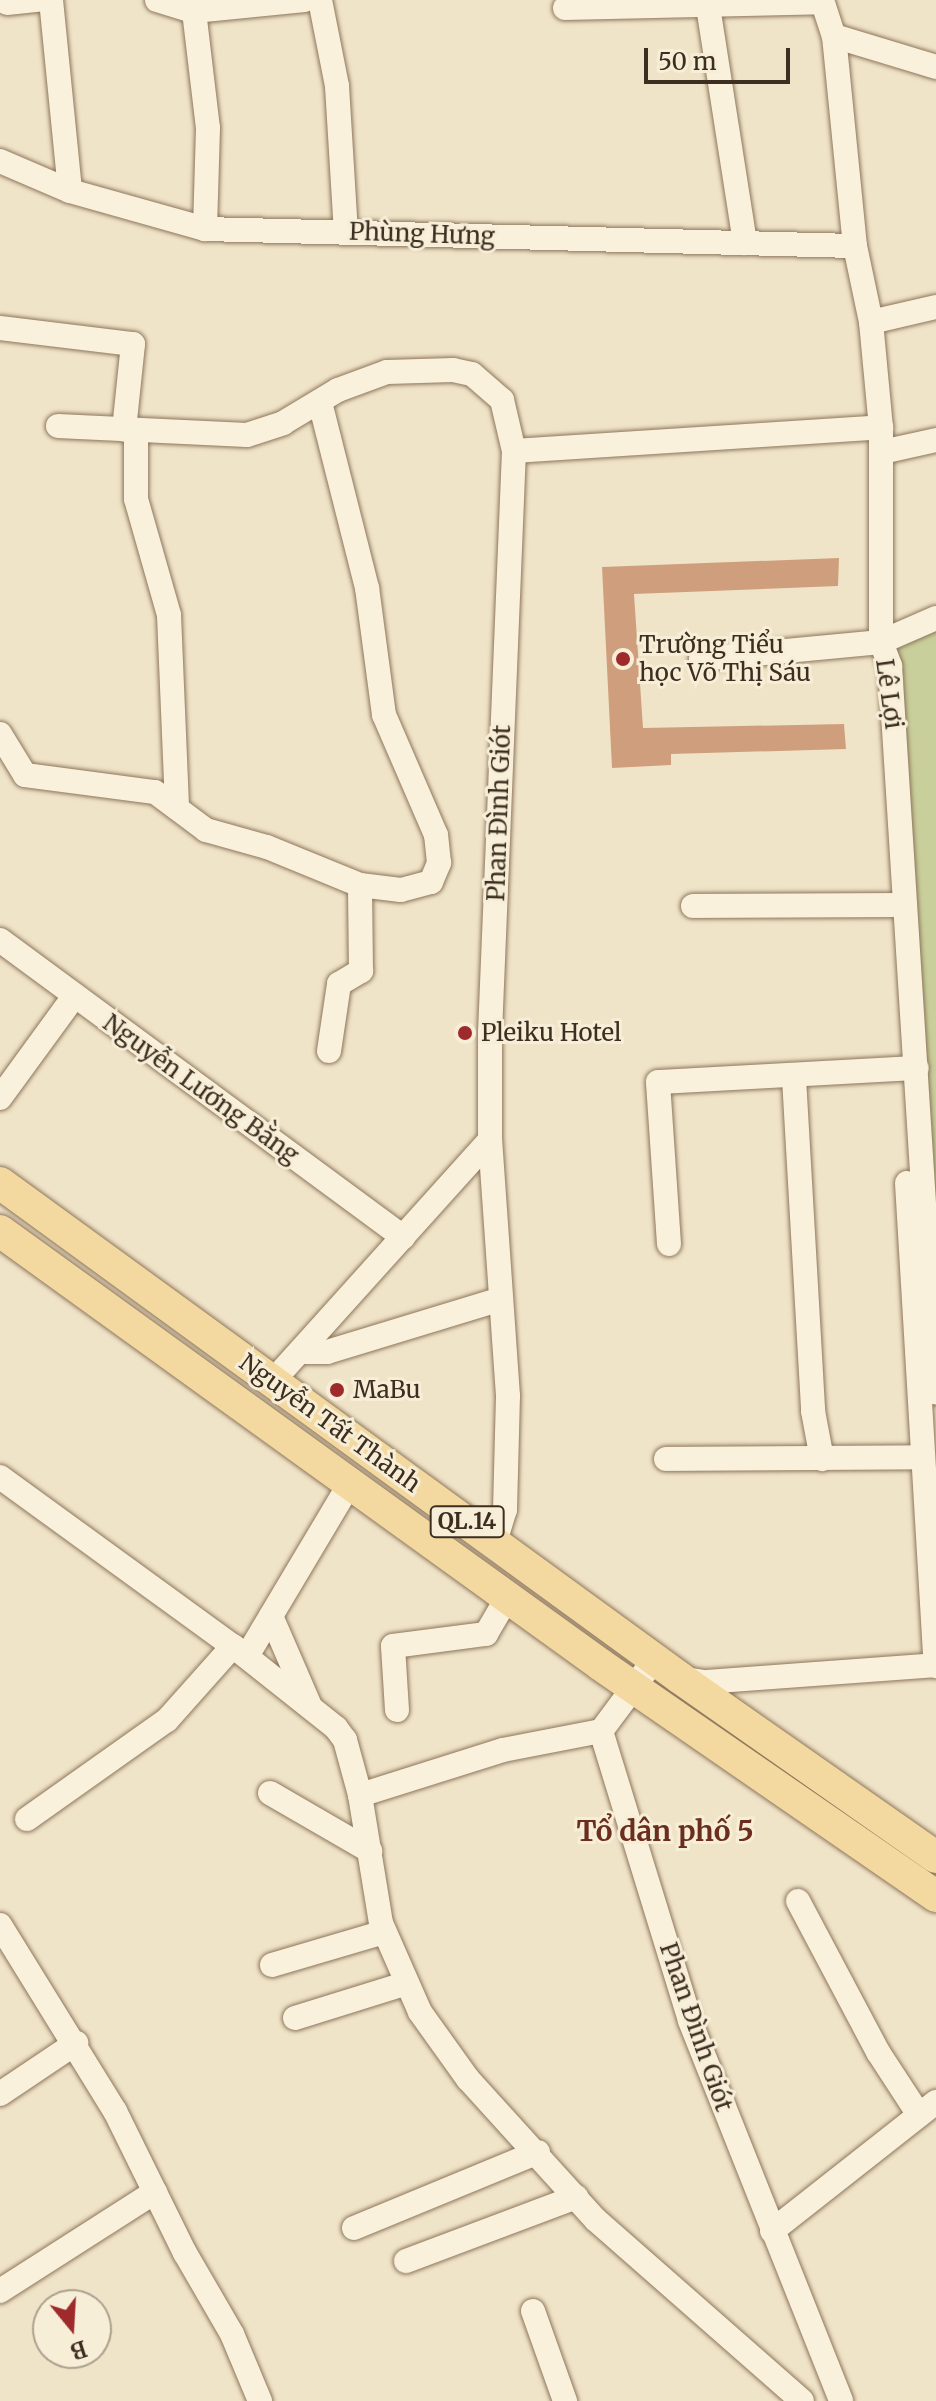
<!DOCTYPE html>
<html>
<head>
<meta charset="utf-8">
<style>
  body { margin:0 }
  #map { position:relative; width:936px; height:2401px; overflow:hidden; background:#f0e4c8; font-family:Merriweather,serif }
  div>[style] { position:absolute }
  .green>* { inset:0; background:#c9cf9b }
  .building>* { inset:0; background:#cf9f7d }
  .roads { filter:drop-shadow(0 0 2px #8d765c) drop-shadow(0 0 2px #8d765c) }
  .minor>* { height:24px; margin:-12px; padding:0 12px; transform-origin:12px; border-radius:12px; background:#faf1dc }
  .major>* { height:32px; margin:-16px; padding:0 16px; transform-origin:16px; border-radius:16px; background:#f3d9a0 }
  .dots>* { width:22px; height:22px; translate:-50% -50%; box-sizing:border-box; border:4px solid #f7eed8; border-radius:50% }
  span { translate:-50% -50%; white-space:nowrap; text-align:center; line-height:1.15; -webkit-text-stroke:6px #f7eed8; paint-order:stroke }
  .shield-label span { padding:2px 6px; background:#f7eed8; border:2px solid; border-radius:6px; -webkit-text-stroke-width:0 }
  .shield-label { font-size:22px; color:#3d2e20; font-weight:700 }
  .street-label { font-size:24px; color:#3d2e20 }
  .poi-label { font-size:24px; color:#3d2e20 }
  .left { translate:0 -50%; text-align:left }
  .quarter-label { font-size:28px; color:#6b2e1e; font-weight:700 }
  .north { position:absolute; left:32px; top:2289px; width:80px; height:80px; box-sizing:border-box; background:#f7eed8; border:2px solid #ada18e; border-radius:50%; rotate:162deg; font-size:22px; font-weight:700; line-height:32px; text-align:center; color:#3d2e20 }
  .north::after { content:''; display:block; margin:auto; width:28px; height:36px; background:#9e2a2b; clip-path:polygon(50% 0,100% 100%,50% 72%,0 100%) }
  .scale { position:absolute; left:644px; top:48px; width:146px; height:36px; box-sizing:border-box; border:4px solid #3d2e20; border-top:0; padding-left:10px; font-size:24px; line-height:28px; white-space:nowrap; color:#3d2e20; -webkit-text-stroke:6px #f7eed8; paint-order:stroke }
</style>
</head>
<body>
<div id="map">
  <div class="green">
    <div style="clip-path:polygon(936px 619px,936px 1393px,881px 642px)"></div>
  </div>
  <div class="building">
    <div style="clip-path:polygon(839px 558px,838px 586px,634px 594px,643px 728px,844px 724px,846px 749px,671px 754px,671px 765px,612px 768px,602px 567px)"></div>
  </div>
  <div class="roads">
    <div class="minor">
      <div style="left:51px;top:0;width:192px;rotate:84.3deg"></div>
      <div style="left:157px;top:0;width:39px;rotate:17deg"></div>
      <div style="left:194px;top:11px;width:111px;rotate:-5.7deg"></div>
      <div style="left:320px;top:0;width:88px;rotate:78.8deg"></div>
      <div style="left:337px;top:86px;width:146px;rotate:86.5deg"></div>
      <div style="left:707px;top:0;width:246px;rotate:81.1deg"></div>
      <div style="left:822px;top:0;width:38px;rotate:72deg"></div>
      <div style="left:834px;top:36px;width:211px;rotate:84.3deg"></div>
      <div style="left:855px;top:246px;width:78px;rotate:78.1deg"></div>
      <div style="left:871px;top:322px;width:105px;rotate:84.6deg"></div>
      <div style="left:881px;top:427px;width:215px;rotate:90deg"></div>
      <div style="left:881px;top:642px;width:26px;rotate:69deg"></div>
      <div style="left:890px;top:666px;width:728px;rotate:86.38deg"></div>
      <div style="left:7px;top:3px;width:31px;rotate:-6deg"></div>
      <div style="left:565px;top:8px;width:257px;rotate:-1.3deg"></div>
      <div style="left:194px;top:11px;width:118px;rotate:83.2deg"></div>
      <div style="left:208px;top:128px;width:101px;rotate:91.7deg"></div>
      <div style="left:834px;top:36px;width:107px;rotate:16.9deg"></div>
      <div style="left:0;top:161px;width:76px;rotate:23.2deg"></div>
      <div style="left:70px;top:191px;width:140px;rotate:15.7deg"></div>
      <div style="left:205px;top:229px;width:650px;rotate:1.5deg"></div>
      <div style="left:871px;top:322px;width:67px;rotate:-13deg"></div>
      <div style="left:0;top:328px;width:134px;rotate:6.9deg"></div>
      <div style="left:133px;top:344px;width:86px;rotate:96deg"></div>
      <div style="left:58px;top:426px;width:189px;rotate:2.7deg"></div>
      <div style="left:247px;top:435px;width:38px;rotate:-18deg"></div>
      <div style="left:283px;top:423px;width:64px;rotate:-31deg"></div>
      <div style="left:338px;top:390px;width:52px;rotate:-20.2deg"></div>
      <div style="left:387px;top:372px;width:66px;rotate:-1.7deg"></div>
      <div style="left:453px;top:370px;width:19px;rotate:12deg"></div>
      <div style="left:472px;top:374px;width:40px;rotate:41deg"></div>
      <div style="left:502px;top:400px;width:52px;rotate:76.8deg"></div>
      <div style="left:136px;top:432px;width:67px;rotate:90deg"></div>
      <div style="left:136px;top:499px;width:121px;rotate:74.1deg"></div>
      <div style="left:169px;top:615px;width:193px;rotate:87.6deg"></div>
      <div style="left:882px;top:452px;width:55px;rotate:-12.5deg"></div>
      <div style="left:701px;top:659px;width:181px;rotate:-5.4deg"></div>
      <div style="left:881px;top:642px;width:60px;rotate:-23.6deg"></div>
      <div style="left:0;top:734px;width:48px;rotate:58.6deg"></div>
      <div style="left:25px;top:775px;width:131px;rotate:7.5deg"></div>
      <div style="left:155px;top:792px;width:64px;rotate:36.7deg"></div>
      <div style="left:206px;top:830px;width:63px;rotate:15.6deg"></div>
      <div style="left:267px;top:847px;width:100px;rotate:22.2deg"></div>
      <div style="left:360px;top:885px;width:41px;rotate:7deg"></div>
      <div style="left:401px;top:890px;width:31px;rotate:-15deg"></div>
      <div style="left:431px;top:882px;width:21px;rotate:-67deg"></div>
      <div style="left:439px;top:863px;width:28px;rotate:-96deg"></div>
      <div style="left:436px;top:835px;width:131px;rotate:-113.4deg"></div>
      <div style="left:384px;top:715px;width:128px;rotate:-97.6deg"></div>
      <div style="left:367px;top:588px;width:192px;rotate:-104.2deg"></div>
      <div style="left:693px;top:906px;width:199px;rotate:-0.3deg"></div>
      <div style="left:0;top:940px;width:501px;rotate:36.39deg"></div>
      <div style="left:329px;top:1051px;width:68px;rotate:-81.5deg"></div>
      <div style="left:339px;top:984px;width:26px;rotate:-31deg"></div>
      <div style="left:361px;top:971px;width:86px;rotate:-90.7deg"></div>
      <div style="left:794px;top:1078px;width:334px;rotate:86.7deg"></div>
      <div style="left:813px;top:1411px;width:49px;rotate:79.4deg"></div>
      <div style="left:0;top:1098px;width:127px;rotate:-53.9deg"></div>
      <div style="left:907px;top:1183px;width:484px;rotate:86.6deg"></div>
      <div style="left:669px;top:1244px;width:162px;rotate:-93.9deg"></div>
      <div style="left:658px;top:1082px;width:259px;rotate:-3.1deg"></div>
      <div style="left:300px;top:1352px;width:27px"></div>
      <div style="left:327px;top:1352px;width:182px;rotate:-16.9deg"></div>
      <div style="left:272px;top:1382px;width:326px;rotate:-48deg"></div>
      <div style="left:666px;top:1459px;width:255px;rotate:-0.4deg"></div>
      <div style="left:0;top:1477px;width:288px;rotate:36deg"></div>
      <div style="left:233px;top:1646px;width:132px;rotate:38.5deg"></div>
      <div style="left:336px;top:1728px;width:15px;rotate:53deg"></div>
      <div style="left:345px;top:1740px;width:57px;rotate:74.7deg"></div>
      <div style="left:495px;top:1542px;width:34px;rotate:-73deg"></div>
      <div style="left:505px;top:1510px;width:114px;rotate:-88.5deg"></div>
      <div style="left:508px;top:1396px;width:257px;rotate:-94deg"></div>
      <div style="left:490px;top:1140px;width:107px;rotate:-90deg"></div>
      <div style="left:490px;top:1033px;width:582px;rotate:-87.64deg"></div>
      <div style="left:514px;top:451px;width:368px;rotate:-3.7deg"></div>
      <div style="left:271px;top:1616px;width:96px;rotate:66.6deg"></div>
      <div style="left:247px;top:1656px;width:201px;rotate:-59.2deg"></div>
      <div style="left:654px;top:1660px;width:89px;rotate:126.7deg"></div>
      <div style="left:601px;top:1731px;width:303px;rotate:72.9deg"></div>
      <div style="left:690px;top:2021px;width:409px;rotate:68.3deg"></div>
      <div style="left:683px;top:1679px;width:22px;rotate:8deg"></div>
      <div style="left:705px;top:1682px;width:232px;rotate:-4.2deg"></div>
      <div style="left:397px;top:1710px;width:64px;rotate:-93.6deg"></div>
      <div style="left:393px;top:1646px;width:94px;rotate:-7.4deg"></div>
      <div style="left:486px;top:1634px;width:42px;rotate:-59.7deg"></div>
      <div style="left:601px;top:1731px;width:100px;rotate:169deg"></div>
      <div style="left:503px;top:1750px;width:150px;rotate:162.5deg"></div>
      <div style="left:360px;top:1795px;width:130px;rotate:80.7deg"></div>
      <div style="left:381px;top:1923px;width:97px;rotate:66.3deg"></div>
      <div style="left:420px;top:2012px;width:82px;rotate:54.4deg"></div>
      <div style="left:468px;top:2079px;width:190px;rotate:47.8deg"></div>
      <div style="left:596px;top:2220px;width:274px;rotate:41.3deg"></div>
      <div style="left:270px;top:1793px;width:116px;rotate:30.1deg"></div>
      <div style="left:27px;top:1819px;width:171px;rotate:-35.3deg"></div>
      <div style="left:167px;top:1720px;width:99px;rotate:-48.3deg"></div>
      <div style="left:798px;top:1901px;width:171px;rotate:62.1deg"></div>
      <div style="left:878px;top:2052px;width:75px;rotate:56.9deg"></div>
      <div style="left:0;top:1925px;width:219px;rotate:58.3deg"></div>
      <div style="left:115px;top:2111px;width:158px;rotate:63.8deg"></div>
      <div style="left:185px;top:2253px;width:94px;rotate:59.9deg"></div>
      <div style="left:232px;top:2334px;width:73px;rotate:67.3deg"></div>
      <div style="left:272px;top:1965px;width:117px;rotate:-16.4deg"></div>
      <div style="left:295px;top:2018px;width:114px;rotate:-17.3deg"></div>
      <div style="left:0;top:2094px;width:92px;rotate:-33.9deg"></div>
      <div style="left:354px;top:2228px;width:199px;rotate:-22.4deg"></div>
      <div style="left:772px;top:2231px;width:209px;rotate:-38.2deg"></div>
      <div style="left:406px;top:2261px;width:182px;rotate:-20.6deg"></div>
      <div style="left:0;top:2291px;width:184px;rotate:-32.6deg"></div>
      <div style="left:533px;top:2311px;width:96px;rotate:70.4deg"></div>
    </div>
    <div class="major">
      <div style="left:0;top:1183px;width:841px;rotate:36.05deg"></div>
      <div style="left:680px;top:1678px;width:312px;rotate:35deg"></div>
      <div style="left:0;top:1231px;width:741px;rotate:35.83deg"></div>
      <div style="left:601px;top:1665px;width:407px;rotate:34.6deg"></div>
    </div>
  </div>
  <div class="dots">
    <div style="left:623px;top:659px;background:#9e2a2b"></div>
    <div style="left:465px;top:1033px;background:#9e2a2b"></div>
    <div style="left:337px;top:1390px;background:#9e2a2b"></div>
  </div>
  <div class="shield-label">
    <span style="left:467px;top:1522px">QL.14</span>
  </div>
  <div class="street-label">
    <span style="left:422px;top:234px;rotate:2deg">Phùng Hưng</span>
    <span style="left:889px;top:694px;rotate:82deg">Lê Lợi</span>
    <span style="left:499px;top:813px;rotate:-88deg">Phan Đình Giót</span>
    <span style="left:201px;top:1089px;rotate:36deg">Nguyễn Lương Bằng</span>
    <span style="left:330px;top:1423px;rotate:36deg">Nguyễn Tất Thành</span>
    <span style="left:696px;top:2027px;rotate:71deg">Phan Đình Giót</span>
  </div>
  <div class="poi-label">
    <span class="left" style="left:639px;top:659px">Trường Tiểu<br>học Võ Thị Sáu</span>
    <span class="left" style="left:481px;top:1033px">Pleiku Hotel</span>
    <span class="left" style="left:353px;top:1390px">MaBu</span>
  </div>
  <div class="quarter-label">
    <span style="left:665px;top:1831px">Tổ dân phố 5</span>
  </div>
  <div class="north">B</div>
  <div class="scale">50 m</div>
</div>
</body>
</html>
